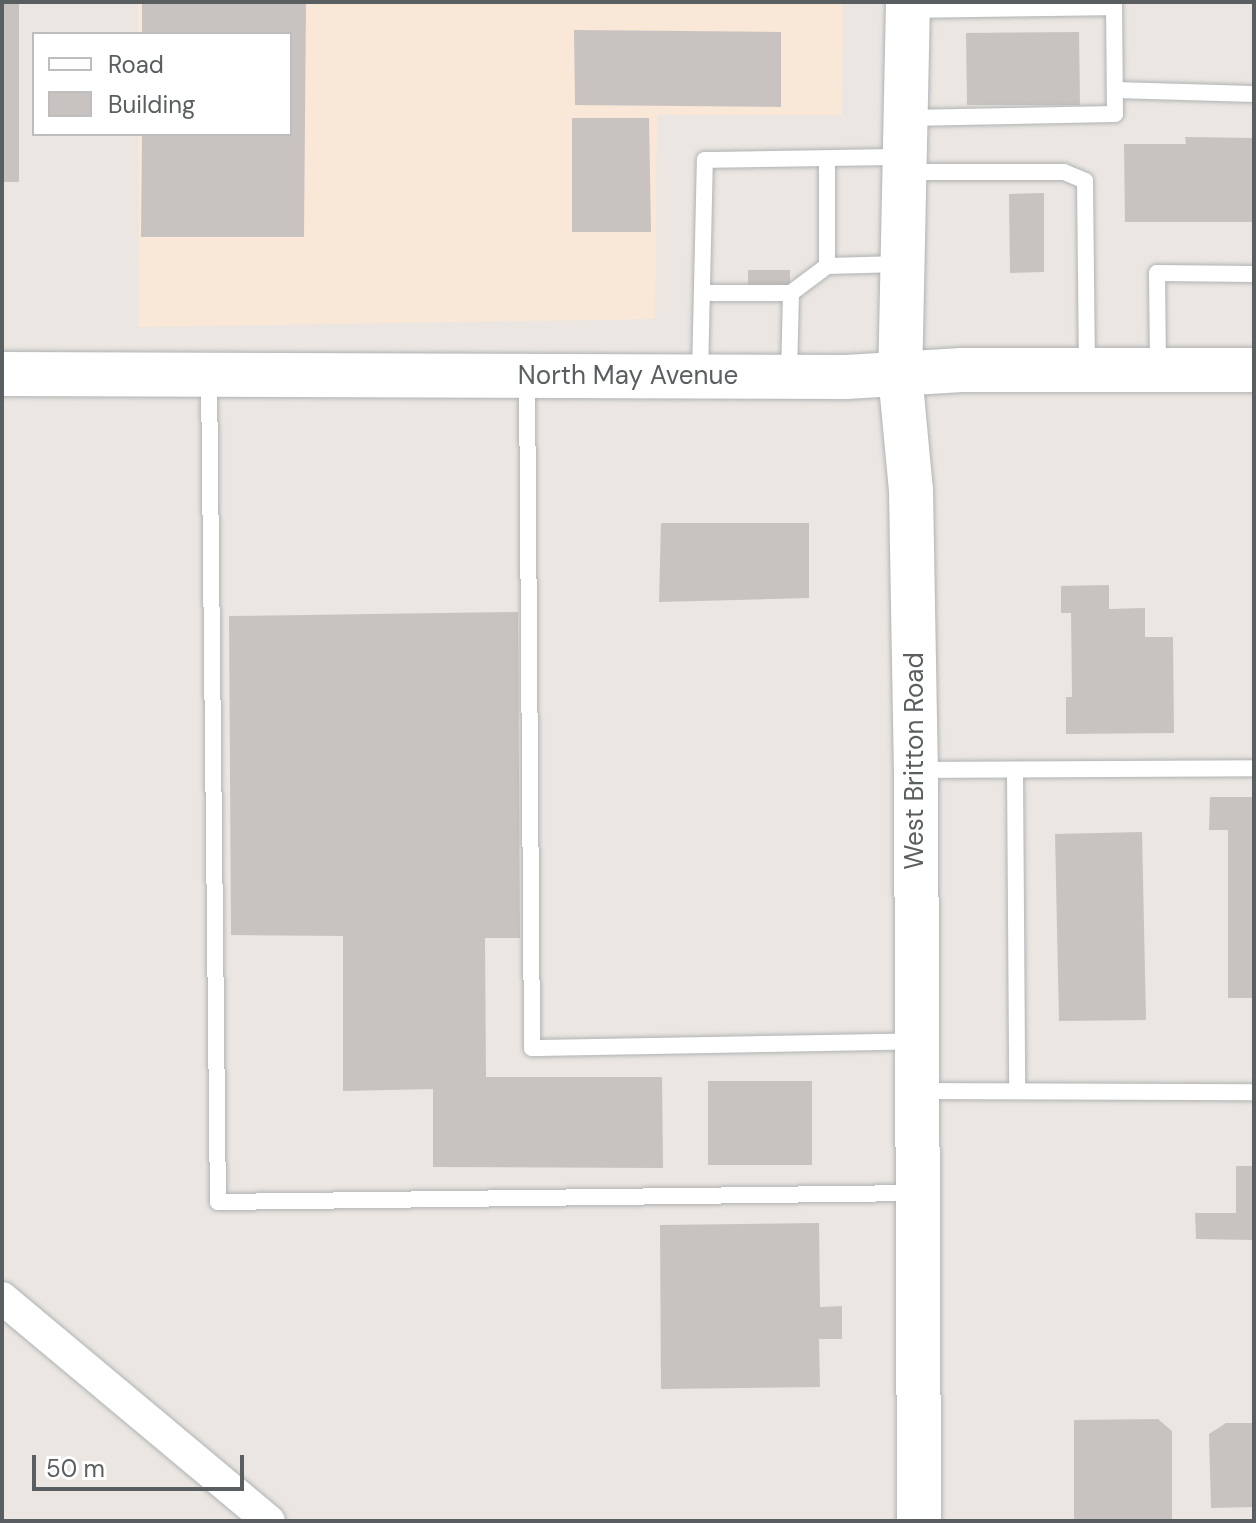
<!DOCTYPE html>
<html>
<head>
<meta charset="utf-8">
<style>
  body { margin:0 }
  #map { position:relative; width:1256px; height:1523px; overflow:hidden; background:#ebe6e1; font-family:"DM Sans",sans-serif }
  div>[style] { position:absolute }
  .commercial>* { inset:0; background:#f9e8d7 }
  .building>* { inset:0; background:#c8c3c0 }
  .roads { filter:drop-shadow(0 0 2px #aeb3b5) drop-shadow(0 0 2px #aeb3b5) }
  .lane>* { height:16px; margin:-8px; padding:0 8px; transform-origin:8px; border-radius:8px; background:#fff }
  .street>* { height:32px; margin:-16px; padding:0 16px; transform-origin:16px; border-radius:16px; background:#fff }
  .secondary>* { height:44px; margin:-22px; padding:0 22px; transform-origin:22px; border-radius:22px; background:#fff }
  span { translate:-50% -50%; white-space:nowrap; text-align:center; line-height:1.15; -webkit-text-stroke:7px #fff; paint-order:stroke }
  .street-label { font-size:26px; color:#595e60 }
  .frame { position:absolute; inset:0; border:4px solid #595e60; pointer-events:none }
  .legend { position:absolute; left:32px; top:32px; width:260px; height:104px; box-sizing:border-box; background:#fff; border:2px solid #bdbfbf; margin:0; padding:10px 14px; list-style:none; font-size:24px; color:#595e60 }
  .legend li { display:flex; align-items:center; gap:16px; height:40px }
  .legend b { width:40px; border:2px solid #bdbfbf }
  .scale { position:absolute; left:32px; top:1455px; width:212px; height:36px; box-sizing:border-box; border:4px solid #595e60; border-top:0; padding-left:10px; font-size:24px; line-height:28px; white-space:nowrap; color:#595e60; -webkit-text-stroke:6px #fff; paint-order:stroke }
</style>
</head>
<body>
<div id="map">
  <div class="commercial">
    <div style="clip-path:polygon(138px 2px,843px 2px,842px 115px,657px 115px,655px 319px,139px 327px,138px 134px,290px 134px,290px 34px,138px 34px)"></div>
  </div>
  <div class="building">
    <div style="clip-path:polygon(2px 2px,19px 2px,19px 182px,2px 182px)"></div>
    <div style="clip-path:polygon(142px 2px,306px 2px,304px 237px,141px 237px,142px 134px,290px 134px,290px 34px,142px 34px)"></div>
    <div style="clip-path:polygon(574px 30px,781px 32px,781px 107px,575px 105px)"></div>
    <div style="clip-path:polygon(1079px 32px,1080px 105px,967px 105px,966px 33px)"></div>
    <div style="clip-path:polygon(572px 118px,649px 118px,651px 232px,572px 232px)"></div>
    <div style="clip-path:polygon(1185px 137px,1254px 138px,1254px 222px,1125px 222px,1124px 144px,1186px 144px)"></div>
    <div style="clip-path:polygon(1044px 193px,1044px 272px,1010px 273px,1009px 194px)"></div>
    <div style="clip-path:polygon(748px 270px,790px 270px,790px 289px,748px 288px)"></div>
    <div style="clip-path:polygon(661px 523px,809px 523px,809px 598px,659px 602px)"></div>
    <div style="clip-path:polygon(1109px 585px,1109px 609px,1145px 608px,1145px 637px,1173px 637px,1174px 733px,1066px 734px,1066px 697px,1072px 697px,1071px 613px,1061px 613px,1061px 586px)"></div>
    <div style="clip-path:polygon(518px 612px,520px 938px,485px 938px,486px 1077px,662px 1077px,663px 1168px,433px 1167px,433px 1089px,343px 1091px,343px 936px,231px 935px,229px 616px)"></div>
    <div style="clip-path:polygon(1210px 797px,1254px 797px,1254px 998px,1228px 998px,1228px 830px,1209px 830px)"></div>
    <div style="clip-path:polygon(1142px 832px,1146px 1020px,1059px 1021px,1055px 834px)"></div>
    <div style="clip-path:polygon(708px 1081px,812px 1081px,812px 1165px,708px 1165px)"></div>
    <div style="clip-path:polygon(1236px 1166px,1254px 1166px,1254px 1240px,1196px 1239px,1195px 1213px,1236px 1213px)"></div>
    <div style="clip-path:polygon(819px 1223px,820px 1307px,842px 1306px,842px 1339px,819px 1339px,820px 1387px,661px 1389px,660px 1225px)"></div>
    <div style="clip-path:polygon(1158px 1419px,1172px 1431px,1172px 1521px,1074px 1521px,1074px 1420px)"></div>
    <div style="clip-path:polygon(1226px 1423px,1254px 1423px,1254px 1507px,1211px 1508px,1209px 1434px)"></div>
  </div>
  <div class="roads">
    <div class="lane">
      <div style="left:1115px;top:90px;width:139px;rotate:1.6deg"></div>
      <div style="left:908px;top:118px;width:207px;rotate:-1.1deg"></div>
      <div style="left:1115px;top:114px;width:107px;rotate:-90.5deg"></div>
      <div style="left:1114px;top:7px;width:204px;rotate:179.2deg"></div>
      <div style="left:907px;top:172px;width:157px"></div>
      <div style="left:1064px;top:172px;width:23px;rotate:23deg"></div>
      <div style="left:1085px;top:181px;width:187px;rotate:89.4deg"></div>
      <div style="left:827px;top:266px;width:107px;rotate:-90deg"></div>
      <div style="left:702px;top:293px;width:89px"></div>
      <div style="left:791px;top:293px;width:83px;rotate:91.4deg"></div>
      <div style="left:791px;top:293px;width:45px;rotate:-36.9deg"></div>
      <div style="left:827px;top:266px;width:74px;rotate:-1.5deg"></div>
      <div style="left:1158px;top:368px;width:95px;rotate:-90.6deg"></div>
      <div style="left:1157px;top:273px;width:97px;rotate:0.6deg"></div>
      <div style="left:209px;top:375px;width:827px;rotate:89.38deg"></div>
      <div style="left:218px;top:1202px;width:698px;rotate:-0.74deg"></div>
      <div style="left:700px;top:375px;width:215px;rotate:-88.7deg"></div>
      <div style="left:705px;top:160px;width:196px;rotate:-0.9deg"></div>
      <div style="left:527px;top:378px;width:670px;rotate:89.57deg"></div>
      <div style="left:532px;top:1048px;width:382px;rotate:-1deg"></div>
      <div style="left:918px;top:770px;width:336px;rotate:-0.3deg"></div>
      <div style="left:1015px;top:771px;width:320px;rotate:89.6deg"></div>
      <div style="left:920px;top:1091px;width:334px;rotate:0.2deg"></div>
    </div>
    <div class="street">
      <div style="left:2px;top:1298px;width:348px;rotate:39.9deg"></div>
    </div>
    <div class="secondary">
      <div style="left:908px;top:2px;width:372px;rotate:91.2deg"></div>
      <div style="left:900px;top:374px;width:117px;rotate:84.6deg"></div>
      <div style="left:911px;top:490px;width:280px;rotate:89deg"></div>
      <div style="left:916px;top:770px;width:751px;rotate:89.77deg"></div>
      <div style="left:2px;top:374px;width:844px;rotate:0.2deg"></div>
      <div style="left:846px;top:377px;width:116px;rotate:-3.5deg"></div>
      <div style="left:962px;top:370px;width:292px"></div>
    </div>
  </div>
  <div class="street-label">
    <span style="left:628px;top:376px">North May Avenue</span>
    <span style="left:915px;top:761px;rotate:-90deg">West Britton Road</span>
  </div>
  <div class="frame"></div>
  <ul class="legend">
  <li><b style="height:10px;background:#fff"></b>Road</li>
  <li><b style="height:22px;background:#c8c3c0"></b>Building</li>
  </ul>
  <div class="scale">50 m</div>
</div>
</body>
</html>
